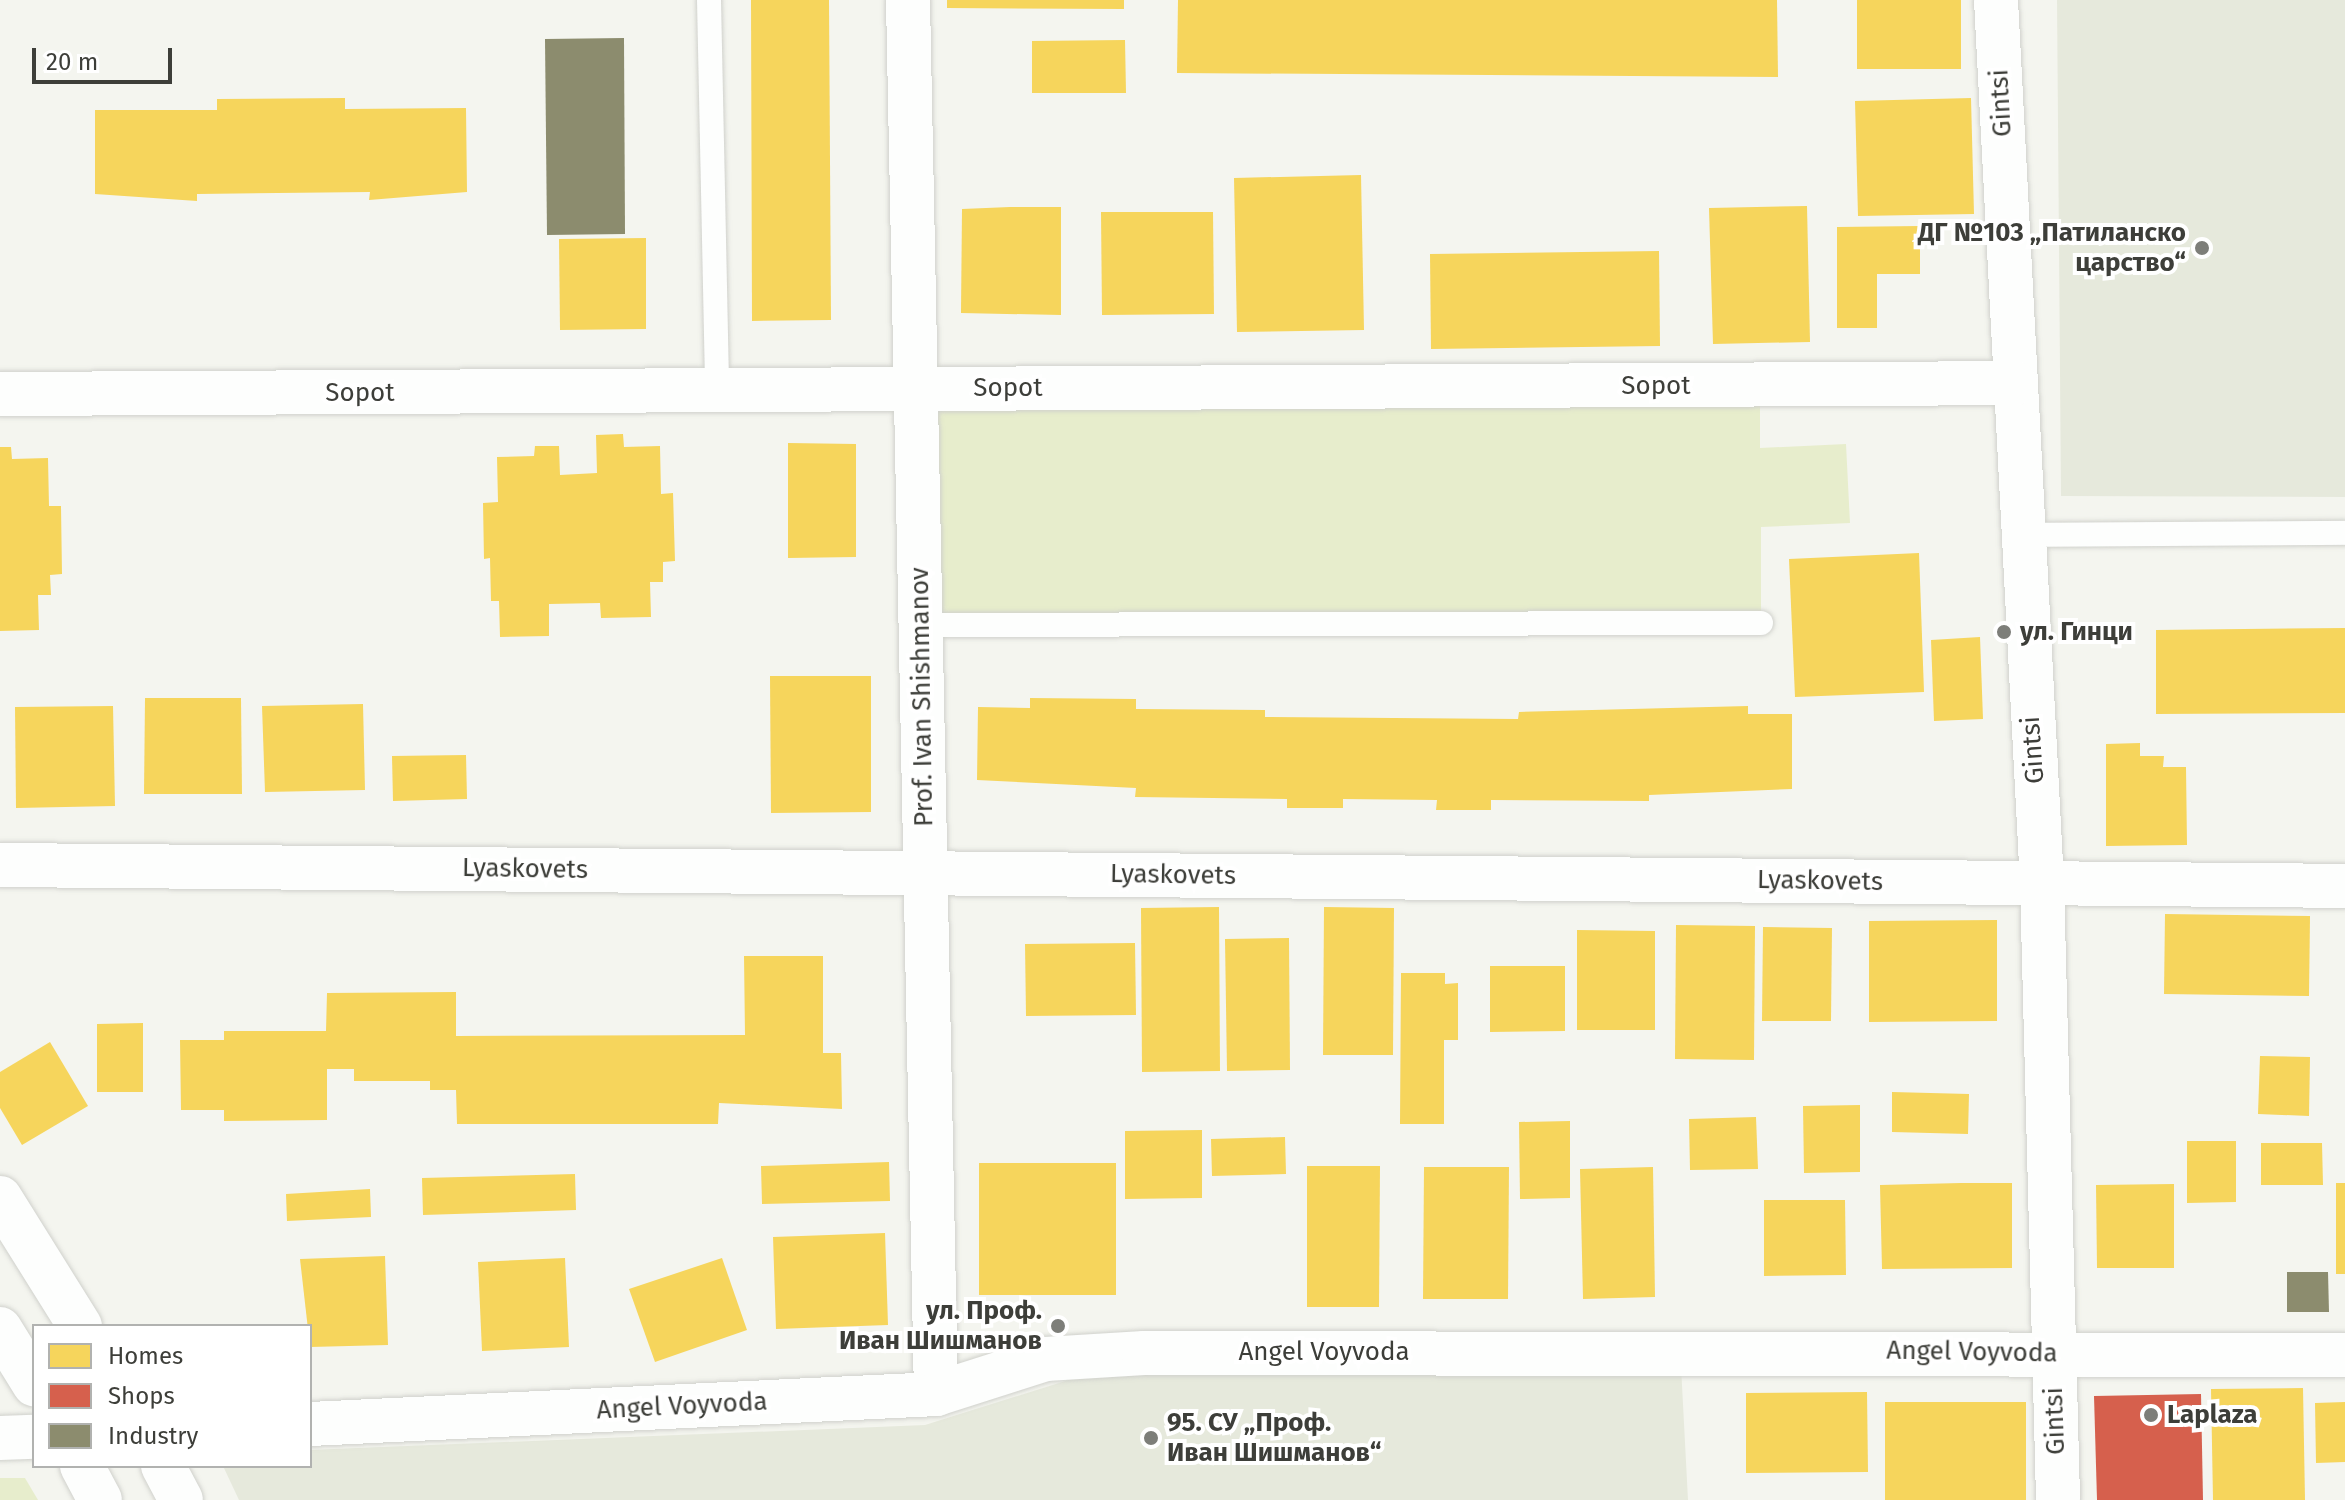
<!DOCTYPE html>
<html>
<head>
<meta charset="utf-8">
<style>
  body { margin:0 }
  #map { position:relative; width:2345px; height:1500px; overflow:hidden; background:#f4f5ef; font-family:"Fira Sans",sans-serif }
  div>[style] { position:absolute }
  .built>* { inset:0; background:#e6e9dc }
  .green>* { inset:0; background:#e7edcc }
  .homes>* { inset:0; background:#f6d55c }
  .shops>* { inset:0; background:#d6604d }
  .industry>* { inset:0; background:#8c8c6e }
  .roads { filter:drop-shadow(0 0 2px #d0d1cc) drop-shadow(0 0 2px #d0d1cc) }
  .service>* { height:24px; margin:-12px; padding:0 12px; transform-origin:12px; border-radius:12px; background:#fdfefd }
  .minor>* { height:44px; margin:-22px; padding:0 22px; transform-origin:22px; border-radius:22px; background:#fdfefd }
  .tertiary>* { height:44px; margin:-22px; padding:0 22px; transform-origin:22px; border-radius:22px; background:#fdfefd }
  .dots>* { width:22px; height:22px; translate:-50% -50%; box-sizing:border-box; border:4px solid #fff; border-radius:50% }
  span { translate:-50% -50%; white-space:nowrap; text-align:center; line-height:1.15; -webkit-text-stroke:8px #fff; paint-order:stroke }
  .street-label { font-size:26px; color:#3d3e39 }
  .poi-label { font-size:26px; color:#3d3e39; font-weight:700 }
  .right { translate:-100% -50%; text-align:right }
  .left { translate:0 -50%; text-align:left }
  .legend { position:absolute; left:32px; top:1324px; width:280px; height:144px; box-sizing:border-box; background:#fff; border:2px solid #b1b2b0; margin:0; padding:10px 14px; list-style:none; font-size:24px; color:#3d3e39 }
  .legend li { display:flex; align-items:center; gap:16px; height:40px }
  .legend b { width:40px; border:2px solid #b1b2b0 }
  .scale { position:absolute; left:32px; top:48px; width:140px; height:36px; box-sizing:border-box; border:4px solid #3d3e39; border-top:0; padding-left:10px; font-size:24px; line-height:28px; white-space:nowrap; color:#3d3e39; -webkit-text-stroke:6px #fff; paint-order:stroke }
</style>
</head>
<body>
<div id="map">
  <div class="built">
    <div style="clip-path:polygon(2057px 0,2345px 0,2345px 497px,2061px 496px)"></div>
    <div style="clip-path:polygon(1681px 1366px,1688px 1500px,239px 1500px,223px 1466px,310px 1466px,310px 1450px,925px 1425px,1094px 1372px)"></div>
  </div>
  <div class="green">
    <div style="clip-path:polygon(1760px 386px,1760px 448px,1846px 444px,1850px 523px,1761px 527px,1761px 623px,920px 625px,916px 389px)"></div>
    <div style="clip-path:polygon(0 1478px,25px 1478px,38px 1500px,0 1500px)"></div>
  </div>
  <div class="homes">
    <div style="clip-path:polygon(751px 0,829px 0,831px 320px,752px 321px)"></div>
    <div style="clip-path:polygon(947px 0,1124px 0,1124px 9px,947px 8px)"></div>
    <div style="clip-path:polygon(1178px 0,1777px 0,1778px 77px,1177px 73px)"></div>
    <div style="clip-path:polygon(1857px 0,1961px 0,1961px 69px,1857px 69px)"></div>
    <div style="clip-path:polygon(1125px 40px,1126px 93px,1032px 93px,1032px 41px)"></div>
    <div style="clip-path:polygon(345px 98px,345px 109px,466px 108px,467px 192px,369px 200px,370px 192px,197px 194px,197px 201px,95px 194px,95px 110px,217px 110px,217px 99px)"></div>
    <div style="clip-path:polygon(1971px 98px,1974px 214px,1858px 216px,1855px 101px)"></div>
    <div style="clip-path:polygon(1361px 175px,1364px 330px,1237px 332px,1234px 178px)"></div>
    <div style="clip-path:polygon(1807px 206px,1810px 342px,1713px 344px,1709px 208px)"></div>
    <div style="clip-path:polygon(1010px 207px,1061px 207px,1061px 315px,961px 313px,962px 209px)"></div>
    <div style="clip-path:polygon(1101px 212px,1213px 212px,1214px 314px,1102px 315px)"></div>
    <div style="clip-path:polygon(1920px 226px,1920px 274px,1877px 274px,1877px 328px,1837px 328px,1837px 227px)"></div>
    <div style="clip-path:polygon(646px 238px,646px 329px,560px 330px,559px 239px)"></div>
    <div style="clip-path:polygon(1659px 251px,1660px 346px,1431px 349px,1430px 254px)"></div>
    <div style="clip-path:polygon(623px 434px,624px 447px,660px 446px,661px 494px,673px 493px,675px 561px,663px 562px,663px 582px,650px 582px,651px 617px,601px 618px,600px 603px,549px 604px,549px 636px,500px 637px,499px 601px,491px 601px,490px 558px,484px 559px,483px 503px,498px 502px,497px 457px,534px 456px,535px 446px,559px 446px,560px 475px,597px 473px,596px 435px)"></div>
    <div style="clip-path:polygon(788px 443px,856px 444px,856px 557px,788px 558px)"></div>
    <div style="clip-path:polygon(0 447px,11px 447px,12px 459px,48px 458px,49px 506px,61px 506px,62px 574px,50px 575px,51px 595px,38px 595px,39px 630px,0 631px)"></div>
    <div style="clip-path:polygon(1919px 553px,1924px 692px,1795px 697px,1789px 559px)"></div>
    <div style="clip-path:polygon(2345px 628px,2345px 713px,2156px 714px,2156px 630px)"></div>
    <div style="clip-path:polygon(1980px 637px,1983px 719px,1934px 721px,1931px 640px)"></div>
    <div style="clip-path:polygon(770px 676px,871px 676px,871px 812px,771px 813px)"></div>
    <div style="clip-path:polygon(145px 698px,241px 698px,242px 794px,144px 794px)"></div>
    <div style="clip-path:polygon(1030px 698px,1136px 699px,1136px 709px,1265px 710px,1265px 717px,1518px 719px,1519px 712px,1748px 706px,1748px 714px,1792px 714px,1792px 789px,1649px 795px,1649px 801px,1491px 800px,1491px 810px,1436px 810px,1437px 800px,1343px 799px,1343px 808px,1287px 808px,1287px 799px,1135px 797px,1136px 788px,977px 780px,978px 707px,1030px 708px)"></div>
    <div style="clip-path:polygon(363px 704px,365px 790px,265px 792px,262px 706px)"></div>
    <div style="clip-path:polygon(113px 706px,115px 806px,16px 808px,15px 707px)"></div>
    <div style="clip-path:polygon(2140px 743px,2140px 756px,2164px 756px,2163px 767px,2186px 767px,2187px 845px,2106px 846px,2106px 744px)"></div>
    <div style="clip-path:polygon(466px 755px,467px 799px,393px 801px,392px 756px)"></div>
    <div style="clip-path:polygon(1219px 907px,1220px 1071px,1142px 1072px,1141px 908px)"></div>
    <div style="clip-path:polygon(1324px 907px,1394px 908px,1393px 1055px,1323px 1055px)"></div>
    <div style="clip-path:polygon(2165px 914px,2310px 916px,2309px 996px,2164px 994px)"></div>
    <div style="clip-path:polygon(1997px 920px,1997px 1021px,1869px 1022px,1869px 921px)"></div>
    <div style="clip-path:polygon(1676px 925px,1755px 926px,1754px 1060px,1675px 1059px)"></div>
    <div style="clip-path:polygon(1763px 927px,1832px 928px,1831px 1021px,1762px 1021px)"></div>
    <div style="clip-path:polygon(1577px 930px,1655px 931px,1655px 1030px,1577px 1030px)"></div>
    <div style="clip-path:polygon(1289px 938px,1290px 1070px,1227px 1071px,1225px 939px)"></div>
    <div style="clip-path:polygon(1135px 943px,1136px 1015px,1026px 1016px,1025px 944px)"></div>
    <div style="clip-path:polygon(744px 956px,823px 956px,823px 1053px,841px 1053px,842px 1109px,719px 1103px,718px 1124px,457px 1124px,456px 1090px,430px 1090px,430px 1081px,354px 1081px,354px 1069px,327px 1069px,327px 1120px,224px 1121px,224px 1110px,181px 1110px,180px 1040px,224px 1040px,224px 1031px,326px 1031px,327px 993px,456px 992px,456px 1036px,745px 1035px)"></div>
    <div style="clip-path:polygon(1490px 966px,1565px 966px,1565px 1031px,1490px 1032px)"></div>
    <div style="clip-path:polygon(1401px 973px,1445px 973px,1445px 984px,1458px 983px,1458px 1040px,1444px 1040px,1444px 1124px,1400px 1124px)"></div>
    <div style="clip-path:polygon(143px 1023px,143px 1092px,97px 1092px,97px 1024px)"></div>
    <div style="clip-path:polygon(50px 1042px,88px 1106px,22px 1145px,0 1108px,0 1072px)"></div>
    <div style="clip-path:polygon(2260px 1056px,2310px 1057px,2309px 1116px,2258px 1114px)"></div>
    <div style="clip-path:polygon(1892px 1092px,1969px 1094px,1968px 1134px,1892px 1132px)"></div>
    <div style="clip-path:polygon(1860px 1105px,1860px 1172px,1804px 1173px,1803px 1106px)"></div>
    <div style="clip-path:polygon(1756px 1117px,1758px 1169px,1690px 1170px,1689px 1119px)"></div>
    <div style="clip-path:polygon(1570px 1121px,1570px 1198px,1520px 1199px,1519px 1122px)"></div>
    <div style="clip-path:polygon(1202px 1130px,1202px 1198px,1125px 1199px,1125px 1131px)"></div>
    <div style="clip-path:polygon(1285px 1137px,1286px 1174px,1212px 1176px,1211px 1139px)"></div>
    <div style="clip-path:polygon(2187px 1141px,2236px 1141px,2236px 1202px,2187px 1203px)"></div>
    <div style="clip-path:polygon(2261px 1143px,2322px 1143px,2323px 1185px,2261px 1185px)"></div>
    <div style="clip-path:polygon(889px 1162px,890px 1201px,762px 1204px,761px 1166px)"></div>
    <div style="clip-path:polygon(979px 1163px,1116px 1163px,1116px 1295px,979px 1295px)"></div>
    <div style="clip-path:polygon(1307px 1166px,1380px 1166px,1379px 1307px,1307px 1307px)"></div>
    <div style="clip-path:polygon(1424px 1167px,1509px 1167px,1508px 1299px,1423px 1299px)"></div>
    <div style="clip-path:polygon(1653px 1167px,1655px 1297px,1583px 1299px,1580px 1169px)"></div>
    <div style="clip-path:polygon(575px 1174px,576px 1210px,423px 1215px,422px 1178px)"></div>
    <div style="clip-path:polygon(1961px 1183px,2012px 1183px,2012px 1268px,1882px 1269px,1880px 1185px)"></div>
    <div style="clip-path:polygon(2336px 1183px,2345px 1183px,2345px 1274px,2336px 1274px)"></div>
    <div style="clip-path:polygon(2174px 1184px,2174px 1268px,2097px 1268px,2096px 1185px)"></div>
    <div style="clip-path:polygon(370px 1189px,371px 1217px,287px 1221px,286px 1194px)"></div>
    <div style="clip-path:polygon(1764px 1200px,1845px 1200px,1846px 1275px,1764px 1276px)"></div>
    <div style="clip-path:polygon(885px 1233px,888px 1325px,776px 1329px,773px 1237px)"></div>
    <div style="clip-path:polygon(385px 1256px,388px 1345px,310px 1347px,300px 1259px)"></div>
    <div style="clip-path:polygon(565px 1258px,569px 1347px,482px 1351px,478px 1262px)"></div>
    <div style="clip-path:polygon(722px 1258px,747px 1330px,655px 1362px,629px 1289px)"></div>
    <div style="clip-path:polygon(2303px 1388px,2305px 1500px,2213px 1500px,2211px 1389px)"></div>
    <div style="clip-path:polygon(1867px 1392px,1868px 1472px,1746px 1473px,1746px 1393px)"></div>
    <div style="clip-path:polygon(1885px 1402px,2026px 1402px,2026px 1500px,1885px 1500px)"></div>
    <div style="clip-path:polygon(2345px 1402px,2345px 1462px,2316px 1463px,2315px 1403px)"></div>
  </div>
  <div class="shops">
    <div style="clip-path:polygon(2201px 1394px,2203px 1500px,2097px 1500px,2094px 1396px)"></div>
  </div>
  <div class="industry">
    <div style="clip-path:polygon(624px 38px,625px 234px,547px 235px,545px 39px)"></div>
    <div style="clip-path:polygon(2287px 1272px,2328px 1272px,2329px 1312px,2287px 1312px)"></div>
  </div>
  <div class="roads">
    <div class="service">
      <div style="left:709px;top:0;width:391px;rotate:88.8deg"></div>
      <div style="left:2020px;top:535px;width:325px;rotate:-0.4deg"></div>
      <div style="left:920px;top:625px;width:841px;rotate:-0.14deg"></div>
    </div>
    <div class="minor">
      <div style="left:908px;top:0;width:1394px;rotate:88.85deg"></div>
      <div style="left:1996px;top:0;width:884px;rotate:87.02deg"></div>
      <div style="left:2042px;top:883px;width:617px;rotate:88.51deg"></div>
      <div style="left:0;top:394px;width:2015px;rotate:-0.31deg"></div>
      <div style="left:0;top:865px;width:2345px;rotate:0.51deg"></div>
      <div style="left:310px;top:1424px;width:627px;rotate:-2.74deg"></div>
      <div style="left:936px;top:1394px;width:115px;rotate:-17.7deg"></div>
      <div style="left:1046px;top:1359px;width:98px;rotate:-3.5deg"></div>
      <div style="left:1144px;top:1353px;width:1201px;rotate:0.1deg"></div>
      <div style="left:0;top:1438px;width:34px;rotate:-2deg"></div>
    </div>
    <div class="tertiary">
      <div style="left:0;top:1198px;width:151px;rotate:58deg"></div>
      <div style="left:0;top:1329px;width:65px;rotate:58.3deg"></div>
      <div style="left:82px;top:1466px;width:38px;rotate:62deg"></div>
      <div style="left:163px;top:1466px;width:38px;rotate:62deg"></div>
    </div>
  </div>
  <div class="dots">
    <div style="left:2202px;top:248px;background:#7d7e79"></div>
    <div style="left:2004px;top:632px;background:#7d7e79"></div>
    <div style="left:1058px;top:1326px;background:#7d7e79"></div>
    <div style="left:2151px;top:1415px;background:#7d7e79"></div>
    <div style="left:1151px;top:1438px;background:#7d7e79"></div>
  </div>
  <div class="street-label">
    <span style="left:2001px;top:103px;rotate:-93deg">Gintsi</span>
    <span style="left:1656px;top:386px">Sopot</span>
    <span style="left:1008px;top:388px">Sopot</span>
    <span style="left:360px;top:393px">Sopot</span>
    <span style="left:922px;top:697px;rotate:-91deg">Prof. Ivan Shishmanov</span>
    <span style="left:2033px;top:750px;rotate:-94deg">Gintsi</span>
    <span style="left:525px;top:869px;rotate:1deg">Lyaskovets</span>
    <span style="left:1173px;top:875px;rotate:1deg">Lyaskovets</span>
    <span style="left:1820px;top:881px;rotate:1deg">Lyaskovets</span>
    <span style="left:1324px;top:1352px">Angel Voyvoda</span>
    <span style="left:1972px;top:1352px;rotate:1deg">Angel Voyvoda</span>
    <span style="left:682px;top:1406px;rotate:-3deg">Angel Voyvoda</span>
    <span style="left:2055px;top:1421px;rotate:-92deg">Gintsi</span>
  </div>
  <div class="poi-label">
    <span class="right" style="left:2186px;top:248px">ДГ №103 „Патиланско<br>царство“</span>
    <span class="left" style="left:2020px;top:632px">ул. Гинци</span>
    <span class="right" style="left:1042px;top:1326px">ул. Проф.<br>Иван Шишманов</span>
    <span class="left" style="left:2167px;top:1415px">Laplaza</span>
    <span class="left" style="left:1167px;top:1438px">95. СУ „Проф.<br>Иван Шишманов“</span>
  </div>
  <ul class="legend">
  <li><b style="height:22px;background:#f6d55c"></b>Homes</li>
  <li><b style="height:22px;background:#d6604d"></b>Shops</li>
  <li><b style="height:22px;background:#8c8c6e"></b>Industry</li>
  </ul>
  <div class="scale">20 m</div>
</div>
</body>
</html>
